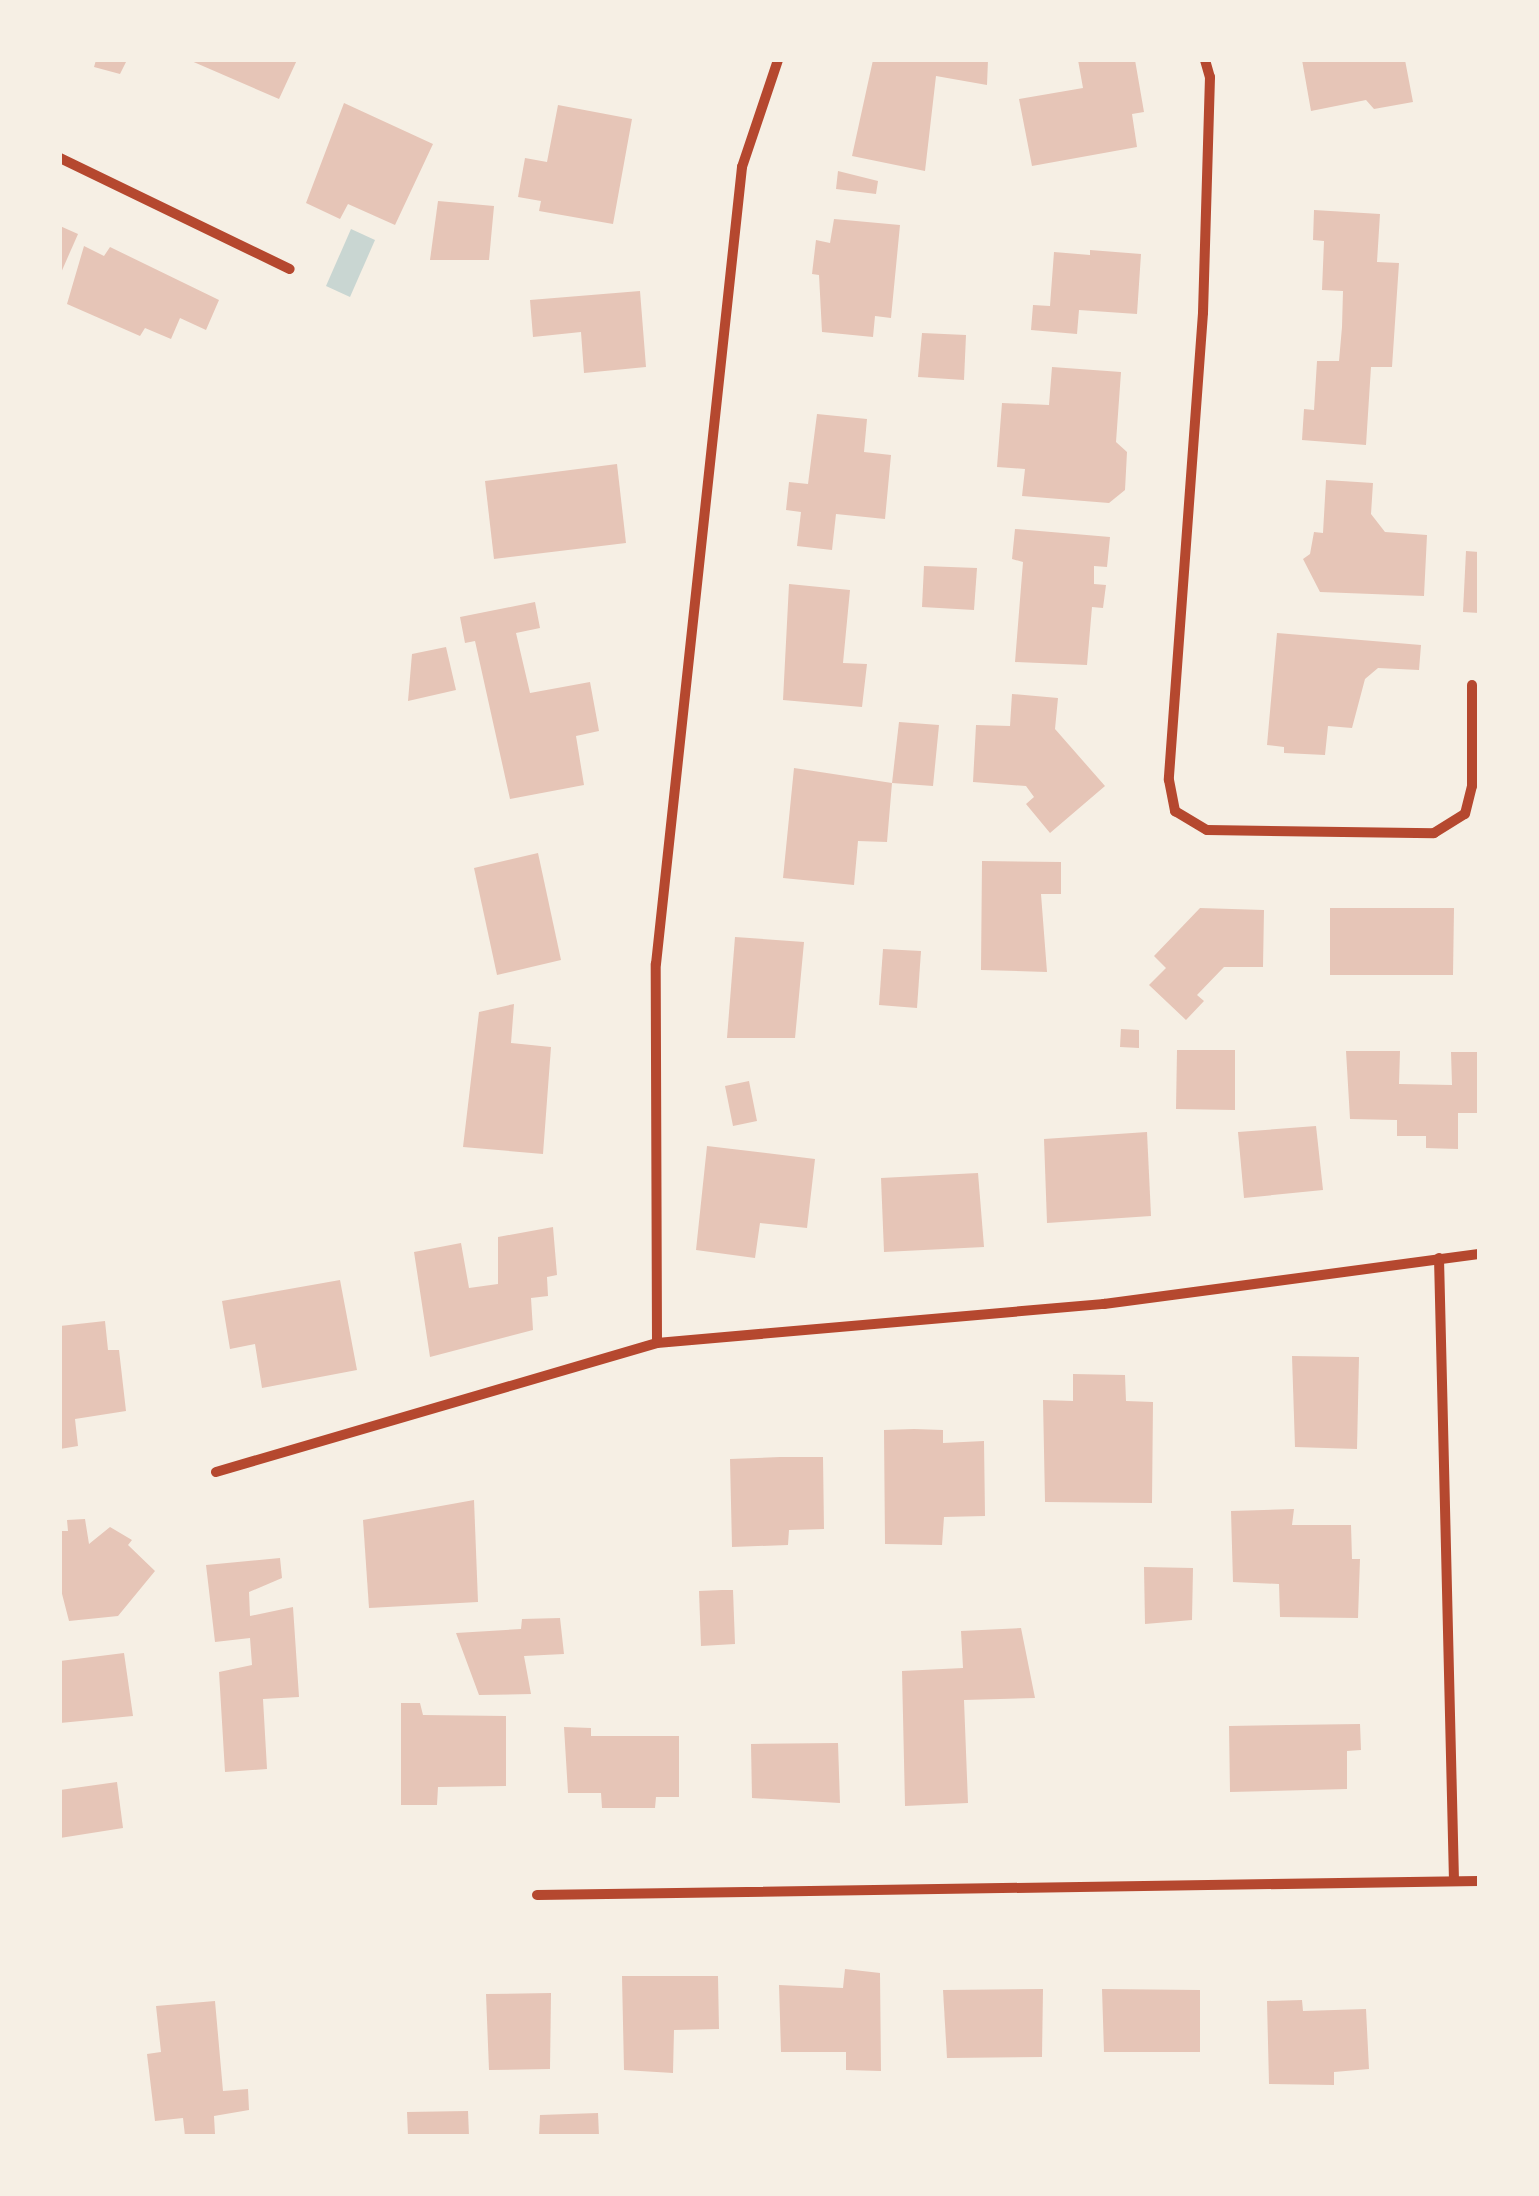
<!DOCTYPE html>
<html>
<head>
<meta charset="utf-8">
<style>
  body { margin:0 }
  #map { position:relative; width:1539px; height:2196px; overflow:hidden; background:#f6efe4; font-family:"Titillium Web",sans-serif }
  div>[style] { position:absolute }
  .water>* { inset:0; background:#c9d6d2 }
  .building>* { inset:0; background:#e6c5b7 }
  .minor>* { height:10px; margin:-5px; padding:0 5px; transform-origin:5px; border-radius:5px; background:#b5482f }
  span { translate:-50% -50%; white-space:nowrap; text-align:center; line-height:1.15; -webkit-text-stroke:8px #f6efe4; paint-order:stroke }
  .frame { position:absolute; inset:0; border:62px solid #f6efe4; pointer-events:none }
</style>
</head>
<body>
<div id="map">
  <div class="water">
    <div style="clip-path:polygon(351px 229px,375px 240px,350px 297px,326px 286px)"></div>
  </div>
  <div class="building">
    <div style="clip-path:polygon(96px 60px,127px 60px,120px 74px,94px 67px)"></div>
    <div style="clip-path:polygon(189px 60px,297px 60px,279px 99px)"></div>
    <div style="clip-path:polygon(873px 60px,988px 60px,987px 85px,936px 76px,925px 171px,852px 156px)"></div>
    <div style="clip-path:polygon(1078px 60px,1135px 60px,1144px 112px,1132px 114px,1137px 147px,1032px 166px,1019px 99px,1083px 88px)"></div>
    <div style="clip-path:polygon(1302px 60px,1405px 60px,1413px 102px,1374px 109px,1366px 100px,1311px 111px)"></div>
    <div style="clip-path:polygon(344px 103px,433px 144px,395px 225px,348px 204px,340px 219px,306px 203px)"></div>
    <div style="clip-path:polygon(558px 105px,632px 119px,613px 224px,539px 211px,541px 201px,518px 197px,525px 158px,547px 162px)"></div>
    <div style="clip-path:polygon(838px 171px,878px 181px,876px 194px,836px 189px)"></div>
    <div style="clip-path:polygon(438px 201px,494px 206px,489px 260px,430px 260px)"></div>
    <div style="clip-path:polygon(1314px 210px,1380px 214px,1377px 262px,1399px 263px,1392px 367px,1371px 367px,1366px 445px,1302px 440px,1304px 409px,1314px 410px,1317px 361px,1339px 361px,1342px 327px,1343px 291px,1322px 290px,1324px 241px,1313px 240px)"></div>
    <div style="clip-path:polygon(834px 219px,900px 225px,891px 318px,875px 316px,873px 337px,822px 332px,819px 275px,812px 274px,816px 240px,830px 243px)"></div>
    <div style="clip-path:polygon(60px 226px,78px 234px,60px 275px)"></div>
    <div style="clip-path:polygon(84px 246px,104px 256px,110px 247px,219px 300px,206px 330px,180px 318px,171px 339px,145px 328px,140px 336px,67px 304px)"></div>
    <div style="clip-path:polygon(1090px 250px,1141px 254px,1137px 314px,1079px 310px,1077px 334px,1031px 330px,1033px 305px,1050px 306px,1054px 252px,1090px 255px)"></div>
    <div style="clip-path:polygon(640px 291px,646px 367px,584px 373px,581px 332px,533px 337px,530px 300px)"></div>
    <div style="clip-path:polygon(922px 333px,966px 335px,964px 380px,918px 377px)"></div>
    <div style="clip-path:polygon(1052px 367px,1121px 372px,1116px 442px,1127px 452px,1125px 490px,1109px 503px,1022px 496px,1025px 469px,997px 467px,1002px 403px,1049px 405px)"></div>
    <div style="clip-path:polygon(817px 414px,867px 419px,864px 452px,891px 455px,885px 519px,836px 514px,832px 550px,797px 546px,801px 512px,786px 510px,789px 482px,808px 484px)"></div>
    <div style="clip-path:polygon(617px 464px,626px 543px,494px 559px,485px 481px)"></div>
    <div style="clip-path:polygon(1326px 480px,1373px 483px,1371px 514px,1385px 532px,1427px 535px,1424px 596px,1320px 592px,1303px 559px,1310px 554px,1314px 532px,1323px 533px)"></div>
    <div style="clip-path:polygon(1015px 529px,1110px 537px,1107px 567px,1094px 566px,1094px 584px,1106px 585px,1103px 608px,1092px 607px,1087px 665px,1015px 662px,1023px 562px,1012px 559px)"></div>
    <div style="clip-path:polygon(1466px 551px,1479px 552px,1479px 613px,1463px 612px)"></div>
    <div style="clip-path:polygon(924px 566px,977px 568px,974px 610px,922px 607px)"></div>
    <div style="clip-path:polygon(789px 584px,850px 590px,843px 663px,867px 664px,862px 707px,783px 700px)"></div>
    <div style="clip-path:polygon(535px 602px,540px 628px,516px 633px,530px 693px,590px 682px,599px 731px,576px 736px,584px 785px,510px 799px,475px 641px,465px 643px,460px 617px)"></div>
    <div style="clip-path:polygon(1277px 633px,1421px 645px,1419px 670px,1378px 668px,1365px 679px,1352px 728px,1328px 726px,1325px 755px,1284px 753px,1284px 747px,1267px 745px)"></div>
    <div style="clip-path:polygon(446px 647px,456px 690px,408px 701px,412px 654px)"></div>
    <div style="clip-path:polygon(1012px 694px,1058px 698px,1055px 729px,1105px 786px,1050px 833px,1026px 804px,1034px 797px,1026px 786px,973px 782px,976px 725px,1010px 726px)"></div>
    <div style="clip-path:polygon(899px 722px,939px 725px,933px 786px,892px 783px)"></div>
    <div style="clip-path:polygon(794px 768px,892px 783px,887px 842px,858px 841px,854px 885px,783px 878px)"></div>
    <div style="clip-path:polygon(538px 853px,561px 960px,497px 975px,474px 868px)"></div>
    <div style="clip-path:polygon(982px 861px,1061px 862px,1061px 894px,1041px 894px,1047px 972px,981px 970px)"></div>
    <div style="clip-path:polygon(1200px 908px,1264px 910px,1263px 967px,1224px 967px,1197px 995px,1204px 1001px,1186px 1020px,1149px 985px,1166px 968px,1154px 956px)"></div>
    <div style="clip-path:polygon(1330px 908px,1454px 908px,1453px 975px,1330px 975px)"></div>
    <div style="clip-path:polygon(735px 937px,804px 942px,795px 1038px,727px 1038px)"></div>
    <div style="clip-path:polygon(883px 949px,921px 951px,917px 1008px,879px 1005px)"></div>
    <div style="clip-path:polygon(514px 1004px,511px 1043px,551px 1047px,543px 1154px,463px 1147px,479px 1012px)"></div>
    <div style="clip-path:polygon(1121px 1029px,1139px 1030px,1139px 1048px,1120px 1047px)"></div>
    <div style="clip-path:polygon(1177px 1050px,1235px 1050px,1235px 1110px,1176px 1109px)"></div>
    <div style="clip-path:polygon(1346px 1051px,1400px 1051px,1399px 1084px,1452px 1085px,1451px 1052px,1479px 1052px,1479px 1113px,1458px 1113px,1458px 1149px,1426px 1148px,1426px 1136px,1397px 1136px,1397px 1120px,1350px 1119px)"></div>
    <div style="clip-path:polygon(749px 1081px,757px 1121px,733px 1126px,725px 1086px)"></div>
    <div style="clip-path:polygon(1316px 1126px,1323px 1190px,1244px 1198px,1238px 1132px)"></div>
    <div style="clip-path:polygon(1147px 1132px,1151px 1216px,1047px 1223px,1044px 1139px)"></div>
    <div style="clip-path:polygon(707px 1146px,815px 1159px,807px 1228px,760px 1223px,755px 1258px,696px 1250px)"></div>
    <div style="clip-path:polygon(978px 1173px,984px 1247px,884px 1252px,881px 1178px)"></div>
    <div style="clip-path:polygon(553px 1227px,557px 1275px,547px 1277px,548px 1296px,531px 1298px,533px 1330px,430px 1357px,414px 1252px,461px 1243px,469px 1288px,498px 1284px,498px 1237px)"></div>
    <div style="clip-path:polygon(340px 1280px,357px 1370px,262px 1388px,255px 1344px,230px 1349px,222px 1301px)"></div>
    <div style="clip-path:polygon(105px 1321px,108px 1350px,119px 1350px,126px 1411px,75px 1419px,78px 1446px,60px 1449px,60px 1326px)"></div>
    <div style="clip-path:polygon(1292px 1356px,1359px 1357px,1357px 1449px,1295px 1447px)"></div>
    <div style="clip-path:polygon(1073px 1374px,1125px 1375px,1126px 1401px,1153px 1402px,1152px 1503px,1045px 1502px,1043px 1400px,1073px 1401px)"></div>
    <div style="clip-path:polygon(914px 1429px,943px 1430px,943px 1443px,984px 1441px,985px 1516px,944px 1517px,942px 1545px,885px 1544px,884px 1430px)"></div>
    <div style="clip-path:polygon(780px 1457px,823px 1457px,824px 1529px,789px 1530px,788px 1545px,732px 1547px,730px 1459px)"></div>
    <div style="clip-path:polygon(474px 1500px,478px 1602px,369px 1608px,363px 1520px)"></div>
    <div style="clip-path:polygon(1294px 1509px,1292px 1525px,1351px 1525px,1352px 1559px,1360px 1559px,1358px 1618px,1280px 1617px,1279px 1584px,1233px 1582px,1231px 1511px)"></div>
    <div style="clip-path:polygon(85px 1519px,89px 1544px,110px 1527px,132px 1540px,128px 1545px,155px 1571px,118px 1616px,69px 1621px,60px 1586px,60px 1531px,68px 1531px,67px 1520px)"></div>
    <div style="clip-path:polygon(280px 1558px,282px 1578px,249px 1592px,250px 1616px,293px 1607px,299px 1697px,263px 1699px,267px 1769px,225px 1772px,219px 1672px,252px 1665px,250px 1638px,215px 1642px,206px 1565px)"></div>
    <div style="clip-path:polygon(1144px 1567px,1193px 1568px,1192px 1620px,1145px 1624px)"></div>
    <div style="clip-path:polygon(722px 1590px,733px 1590px,735px 1644px,701px 1646px,699px 1591px)"></div>
    <div style="clip-path:polygon(560px 1618px,564px 1654px,524px 1656px,531px 1694px,479px 1695px,456px 1633px,521px 1629px,522px 1619px)"></div>
    <div style="clip-path:polygon(1021px 1628px,1035px 1698px,964px 1700px,968px 1803px,905px 1806px,902px 1671px,963px 1668px,961px 1631px)"></div>
    <div style="clip-path:polygon(124px 1653px,133px 1716px,60px 1723px,60px 1661px)"></div>
    <div style="clip-path:polygon(401px 1703px,420px 1703px,423px 1715px,506px 1716px,506px 1786px,438px 1787px,437px 1805px,401px 1805px)"></div>
    <div style="clip-path:polygon(1360px 1724px,1361px 1750px,1347px 1751px,1347px 1789px,1230px 1792px,1229px 1726px)"></div>
    <div style="clip-path:polygon(564px 1727px,591px 1728px,591px 1736px,679px 1736px,679px 1797px,656px 1797px,655px 1808px,602px 1808px,601px 1793px,568px 1793px)"></div>
    <div style="clip-path:polygon(838px 1743px,840px 1803px,752px 1798px,751px 1744px)"></div>
    <div style="clip-path:polygon(117px 1782px,123px 1828px,60px 1838px,60px 1790px)"></div>
    <div style="clip-path:polygon(845px 1969px,880px 1973px,881px 2071px,846px 2070px,846px 2052px,781px 2052px,779px 1985px,843px 1988px)"></div>
    <div style="clip-path:polygon(622px 1976px,718px 1976px,719px 2029px,674px 2030px,673px 2073px,624px 2070px)"></div>
    <div style="clip-path:polygon(1043px 1989px,1042px 2057px,947px 2058px,943px 1990px)"></div>
    <div style="clip-path:polygon(1102px 1989px,1200px 1990px,1200px 2052px,1104px 2052px)"></div>
    <div style="clip-path:polygon(551px 1993px,550px 2069px,489px 2070px,486px 1994px)"></div>
    <div style="clip-path:polygon(1302px 2000px,1303px 2011px,1366px 2009px,1369px 2069px,1334px 2072px,1334px 2085px,1269px 2084px,1267px 2001px)"></div>
    <div style="clip-path:polygon(215px 2001px,223px 2091px,248px 2089px,249px 2110px,214px 2116px,215px 2134px,185px 2136px,183px 2118px,155px 2121px,147px 2054px,161px 2052px,156px 2006px)"></div>
    <div style="clip-path:polygon(468px 2111px,469px 2136px,408px 2136px,407px 2112px)"></div>
    <div style="clip-path:polygon(598px 2113px,599px 2136px,539px 2136px,540px 2115px)"></div>
  </div>
  <div class="minor">
    <div style="left:1205px;top:60px;width:18px;rotate:74deg"></div>
    <div style="left:1210px;top:77px;width:236px;rotate:91.7deg"></div>
    <div style="left:1203px;top:313px;width:468px;rotate:94.2deg"></div>
    <div style="left:1169px;top:780px;width:32px;rotate:79deg"></div>
    <div style="left:1175px;top:811px;width:37px;rotate:31deg"></div>
    <div style="left:1207px;top:830px;width:227px;rotate:0.8deg"></div>
    <div style="left:1434px;top:833px;width:36px;rotate:-32deg"></div>
    <div style="left:1465px;top:814px;width:29px;rotate:-76deg"></div>
    <div style="left:1472px;top:786px;width:101px;rotate:-90deg"></div>
    <div style="left:60px;top:158px;width:255px;rotate:25.8deg"></div>
    <div style="left:1439px;top:1258px;width:623px;rotate:88.62deg"></div>
    <div style="left:657px;top:1343px;width:379px;rotate:-90.2deg"></div>
    <div style="left:656px;top:964px;width:802px;rotate:-83.84deg"></div>
    <div style="left:742px;top:167px;width:113px;rotate:-71.4deg"></div>
    <div style="left:216px;top:1472px;width:459px;rotate:-16.3deg"></div>
    <div style="left:657px;top:1343px;width:449px;rotate:-5deg"></div>
    <div style="left:1104px;top:1304px;width:378px;rotate:-7.6deg"></div>
    <div style="left:537px;top:1895px;width:942px;rotate:-0.85deg"></div>
  </div>
  <div class="frame"></div>
</div>
</body>
</html>
